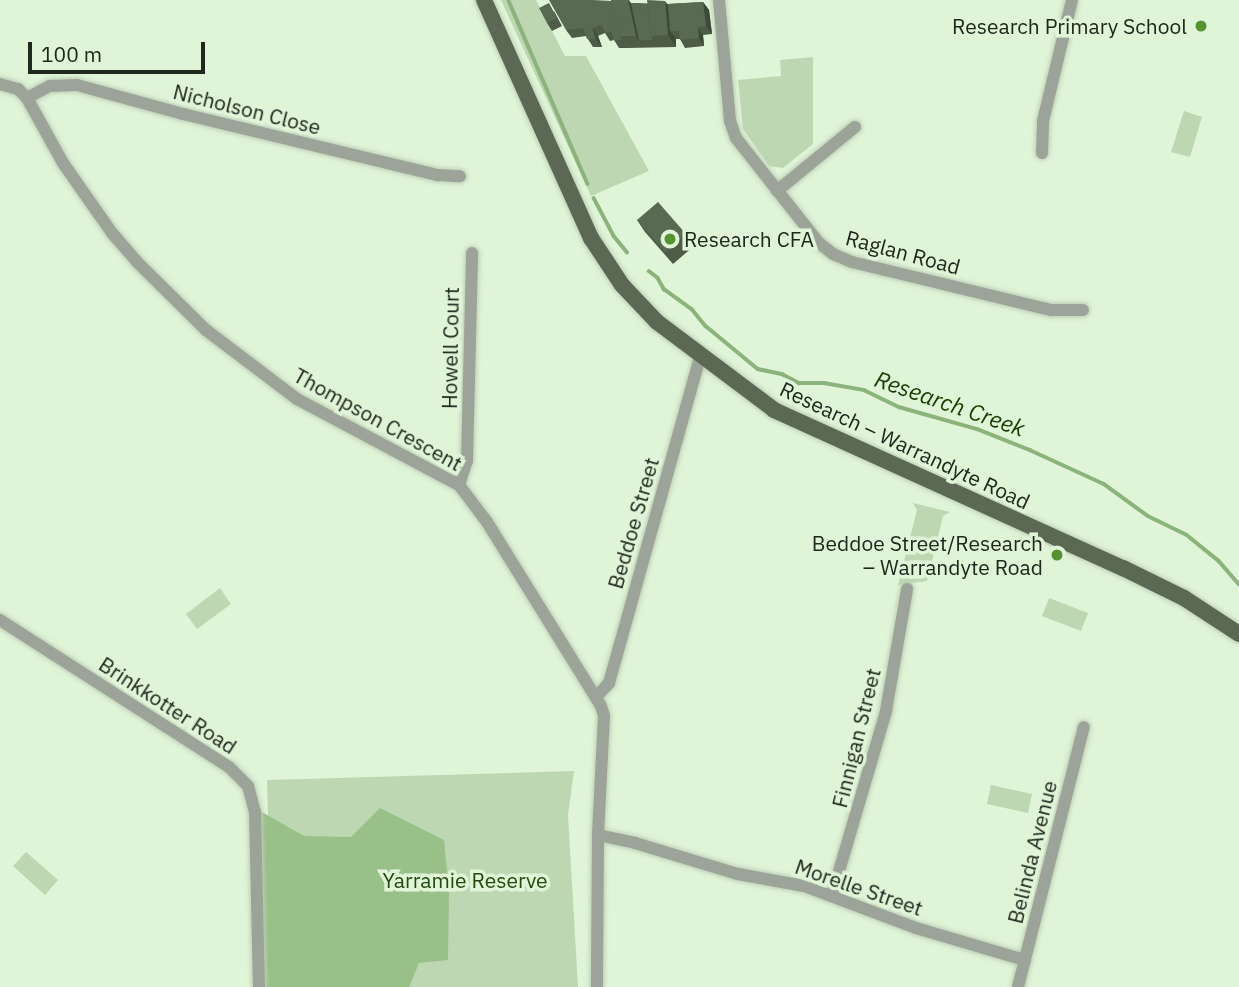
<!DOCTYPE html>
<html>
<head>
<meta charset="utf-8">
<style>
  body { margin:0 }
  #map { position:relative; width:1239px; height:987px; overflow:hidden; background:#e0f4d8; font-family:"IBM Plex Sans",sans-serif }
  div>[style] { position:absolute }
  .green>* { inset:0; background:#bed7b3 }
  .forest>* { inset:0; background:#99c088 }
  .stream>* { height:3.5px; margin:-1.75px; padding:0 1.75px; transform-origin:1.75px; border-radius:1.75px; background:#8cb37b }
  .roads { filter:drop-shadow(0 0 2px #bdcfb6) drop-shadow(0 0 2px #bdcfb6) }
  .minor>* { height:12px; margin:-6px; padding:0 6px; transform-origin:6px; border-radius:6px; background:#9ca499 }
  .major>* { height:16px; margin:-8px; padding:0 8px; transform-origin:8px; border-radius:8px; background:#5b6954 }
  .wall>* { inset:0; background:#4d5b47 }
  .shaded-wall>* { inset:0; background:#3e4a39 }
  .building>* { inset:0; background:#596a52 }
  .dots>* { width:19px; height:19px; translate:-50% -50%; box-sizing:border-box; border:4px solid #e0f4d8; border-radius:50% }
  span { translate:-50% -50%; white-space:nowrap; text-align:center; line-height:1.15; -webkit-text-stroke:7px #e0f4d8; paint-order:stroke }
  .poi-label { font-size:21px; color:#20271d }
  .right { translate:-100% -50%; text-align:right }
  .left { translate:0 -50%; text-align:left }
  .street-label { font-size:21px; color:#20271d }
  .park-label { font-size:21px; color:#24490f }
  .water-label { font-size:23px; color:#183c00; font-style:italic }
  .scale { position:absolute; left:28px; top:42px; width:177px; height:32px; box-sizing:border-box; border:4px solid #20271d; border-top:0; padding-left:9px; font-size:21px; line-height:24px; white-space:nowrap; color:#20271d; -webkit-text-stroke:5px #e0f4d8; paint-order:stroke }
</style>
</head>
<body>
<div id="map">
  <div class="green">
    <div style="clip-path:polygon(501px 0,536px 0,565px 56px,586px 56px,649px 171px,591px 196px)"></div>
    <div style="clip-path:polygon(813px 57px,813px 144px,783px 168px,769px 166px,743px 129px,738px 80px,781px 76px,780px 60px)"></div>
    <div style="clip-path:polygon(1184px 111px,1202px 117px,1190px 157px,1171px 152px)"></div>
    <div style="clip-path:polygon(913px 503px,950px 512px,943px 516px,927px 581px,898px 585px,917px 510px)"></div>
    <div style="clip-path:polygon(220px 588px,231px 604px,197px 629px,186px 614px)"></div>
    <div style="clip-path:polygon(1049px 598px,1088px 613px,1081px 631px,1042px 616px)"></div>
    <div style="clip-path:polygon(574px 771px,568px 815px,578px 987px,273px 987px,267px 780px)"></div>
    <div style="clip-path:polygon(991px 785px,1032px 794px,1028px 813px,987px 804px)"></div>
    <div style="clip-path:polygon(26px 852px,58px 880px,45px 895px,13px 866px)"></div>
  </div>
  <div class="forest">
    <div style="clip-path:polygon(380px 808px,444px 840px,449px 893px,448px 960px,419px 963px,409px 987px,264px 987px,260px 811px,304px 836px,351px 837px)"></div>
  </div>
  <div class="stream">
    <div style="left:509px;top:1px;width:199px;rotate:66.7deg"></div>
    <div style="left:594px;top:198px;width:43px;rotate:62.2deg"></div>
    <div style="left:614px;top:236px;width:21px;rotate:51deg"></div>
    <div style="left:649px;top:271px;width:11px;rotate:38deg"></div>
    <div style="left:658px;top:278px;width:13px;rotate:61deg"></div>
    <div style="left:664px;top:289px;width:34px;rotate:36deg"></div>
    <div style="left:692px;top:309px;width:22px;rotate:51deg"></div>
    <div style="left:706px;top:326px;width:67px;rotate:39.6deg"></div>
    <div style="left:758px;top:369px;width:25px;rotate:12deg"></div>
    <div style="left:782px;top:374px;width:19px;rotate:28deg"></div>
    <div style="left:799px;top:383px;width:25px"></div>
    <div style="left:824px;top:383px;width:41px;rotate:9.9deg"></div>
    <div style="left:864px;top:390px;width:39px;rotate:26deg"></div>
    <div style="left:899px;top:407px;width:81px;rotate:15.8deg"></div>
    <div style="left:977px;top:429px;width:57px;rotate:21.6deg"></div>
    <div style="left:1030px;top:450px;width:81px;rotate:24.7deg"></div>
    <div style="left:1104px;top:484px;width:54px;rotate:36deg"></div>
    <div style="left:1148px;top:516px;width:43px;rotate:26deg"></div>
    <div style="left:1187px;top:535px;width:41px;rotate:39.1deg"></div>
    <div style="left:1219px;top:561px;width:30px;rotate:49deg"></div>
  </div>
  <div class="roads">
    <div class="minor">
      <div style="left:719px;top:0;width:121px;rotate:84.8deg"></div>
      <div style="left:730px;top:121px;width:18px;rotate:71deg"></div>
      <div style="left:736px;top:138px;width:134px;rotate:51.7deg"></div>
      <div style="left:819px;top:243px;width:18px;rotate:38deg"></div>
      <div style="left:833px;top:254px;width:21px;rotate:23deg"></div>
      <div style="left:852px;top:262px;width:205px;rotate:13.6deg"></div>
      <div style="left:1051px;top:310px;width:32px"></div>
      <div style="left:0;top:84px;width:19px;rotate:16deg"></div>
      <div style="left:18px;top:89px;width:13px;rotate:45deg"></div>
      <div style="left:27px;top:98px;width:74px;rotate:61deg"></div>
      <div style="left:63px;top:163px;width:85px;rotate:55deg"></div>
      <div style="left:112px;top:233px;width:37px;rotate:49deg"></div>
      <div style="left:136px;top:261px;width:98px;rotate:44.6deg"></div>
      <div style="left:206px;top:330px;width:114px;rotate:37.2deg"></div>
      <div style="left:297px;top:399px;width:183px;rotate:28deg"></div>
      <div style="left:459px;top:485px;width:46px;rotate:52.9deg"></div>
      <div style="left:487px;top:522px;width:216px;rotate:58.2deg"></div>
      <div style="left:601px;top:706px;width:10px;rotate:73deg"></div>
      <div style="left:604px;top:716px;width:119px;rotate:92.9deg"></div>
      <div style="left:598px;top:835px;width:152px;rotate:90.4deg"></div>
      <div style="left:27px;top:98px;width:26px;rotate:-28deg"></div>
      <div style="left:50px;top:86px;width:27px;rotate:-2deg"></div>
      <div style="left:77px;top:85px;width:110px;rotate:15.3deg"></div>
      <div style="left:183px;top:114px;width:262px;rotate:13.5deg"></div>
      <div style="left:438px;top:175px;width:22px;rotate:3deg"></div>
      <div style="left:1042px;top:153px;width:32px;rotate:-88deg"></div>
      <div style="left:1043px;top:121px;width:124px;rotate:-76.5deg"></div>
      <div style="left:777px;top:191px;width:101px;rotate:-39.4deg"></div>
      <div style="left:459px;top:485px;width:25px;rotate:-72deg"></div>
      <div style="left:467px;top:461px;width:208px;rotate:-88.6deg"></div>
      <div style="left:0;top:620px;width:272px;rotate:32.7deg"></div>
      <div style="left:229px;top:767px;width:27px;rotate:45deg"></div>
      <div style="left:248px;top:786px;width:27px;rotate:75deg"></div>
      <div style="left:255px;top:812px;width:175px;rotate:88.7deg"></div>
      <div style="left:597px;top:696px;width:18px;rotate:-47deg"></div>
      <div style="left:609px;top:683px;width:338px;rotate:-74.4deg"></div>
      <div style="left:598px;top:835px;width:38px;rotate:12deg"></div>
      <div style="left:635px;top:843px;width:108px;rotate:16.8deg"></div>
      <div style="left:738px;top:874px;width:67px;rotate:10.3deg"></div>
      <div style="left:804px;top:886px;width:120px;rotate:20.6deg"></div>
      <div style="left:916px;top:928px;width:114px;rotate:16.4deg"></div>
      <div style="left:832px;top:895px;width:192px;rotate:-73.6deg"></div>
      <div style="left:886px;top:711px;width:124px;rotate:-80.2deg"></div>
      <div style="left:1018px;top:987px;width:268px;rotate:-75.8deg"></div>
    </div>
    <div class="major">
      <div style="left:484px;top:0;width:261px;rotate:65.8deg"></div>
      <div style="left:591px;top:238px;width:56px;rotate:56.6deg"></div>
      <div style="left:622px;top:285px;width:51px;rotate:46.6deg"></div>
      <div style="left:657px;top:322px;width:146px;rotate:36.9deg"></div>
      <div style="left:774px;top:410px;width:383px;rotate:24.4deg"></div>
      <div style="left:1123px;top:568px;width:68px;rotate:26.2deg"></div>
      <div style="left:1184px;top:598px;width:66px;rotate:33.2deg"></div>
    </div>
  </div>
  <div class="wall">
    <div style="clip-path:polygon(611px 0,629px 0,631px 3px,668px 4px,703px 2px,709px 10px,712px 34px,703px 35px,704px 46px,685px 48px,680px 39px,676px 39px,676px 47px,627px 48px,619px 48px,614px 40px,610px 41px,605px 33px,598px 36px,602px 47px,593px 47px,586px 36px,572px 38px,566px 30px,611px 1px)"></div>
    <div style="clip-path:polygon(554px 11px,562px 26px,552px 31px,547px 23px)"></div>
    <div style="clip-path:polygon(637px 220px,686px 234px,694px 246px,673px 264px,645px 232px)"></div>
  </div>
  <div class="shaded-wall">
    <div style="clip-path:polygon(628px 0,636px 11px,639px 40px,636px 36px)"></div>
    <div style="clip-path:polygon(665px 1px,674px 12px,670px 31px,676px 39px,676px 47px,668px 35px)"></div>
    <div style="clip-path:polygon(703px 2px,709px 10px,712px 34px,706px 26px)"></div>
    <div style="clip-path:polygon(698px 27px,703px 35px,704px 46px,699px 38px)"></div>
    <div style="clip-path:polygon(592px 28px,598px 36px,602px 47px,596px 39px)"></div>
  </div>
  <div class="building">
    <div style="clip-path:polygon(549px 0,593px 0,611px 1px,619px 36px,622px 40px,613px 40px,612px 31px,605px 33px,602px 25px,592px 28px,596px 39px,587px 39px,583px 28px,566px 30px)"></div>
    <div style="clip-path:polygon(611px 0,628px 0,636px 36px,619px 36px)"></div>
    <div style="clip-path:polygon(647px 0,665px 1px,668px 35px,651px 36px)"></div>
    <div style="clip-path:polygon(703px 2px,706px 26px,698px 27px,699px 38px,680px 40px,679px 31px,670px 31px,668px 4px)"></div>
    <div style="clip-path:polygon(549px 3px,557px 18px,547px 23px,539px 8px)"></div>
    <div style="clip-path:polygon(631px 3px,647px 4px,651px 36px,653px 40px,639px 40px)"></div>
    <div style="clip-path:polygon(658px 202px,686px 234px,665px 252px,637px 220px)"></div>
  </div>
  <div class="dots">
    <div style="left:1201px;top:26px;background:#549232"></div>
    <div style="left:670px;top:239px;background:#549232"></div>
    <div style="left:1057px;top:555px;background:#549232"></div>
  </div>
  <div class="poi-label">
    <span class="right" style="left:1187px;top:26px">Research Primary School</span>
    <span class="left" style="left:684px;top:239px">Research CFA</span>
    <span class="right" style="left:1043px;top:555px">Beddoe Street/Research<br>– Warrandyte Road</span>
  </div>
  <div class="street-label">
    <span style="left:247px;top:109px;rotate:14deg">Nicholson Close</span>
    <span style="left:903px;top:252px;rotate:15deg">Raglan Road</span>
    <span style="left:450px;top:348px;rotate:-89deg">Howell Court</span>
    <span style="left:378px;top:419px;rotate:29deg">Thompson Crescent</span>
    <span style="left:905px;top:445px;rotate:25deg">Research – Warrandyte Road</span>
    <span style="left:633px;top:523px;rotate:-74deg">Beddoe Street</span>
    <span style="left:168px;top:705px;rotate:33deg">Brinkkotter Road</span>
    <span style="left:856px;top:738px;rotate:-76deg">Finnigan Street</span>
    <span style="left:1032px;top:852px;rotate:-76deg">Belinda Avenue</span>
    <span style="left:859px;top:887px;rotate:19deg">Morelle Street</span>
  </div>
  <div class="park-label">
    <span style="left:465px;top:880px">Yarramie Reserve</span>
  </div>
  <div class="water-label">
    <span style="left:950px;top:403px;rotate:19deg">Research Creek</span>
  </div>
  <div class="scale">100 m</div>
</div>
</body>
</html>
